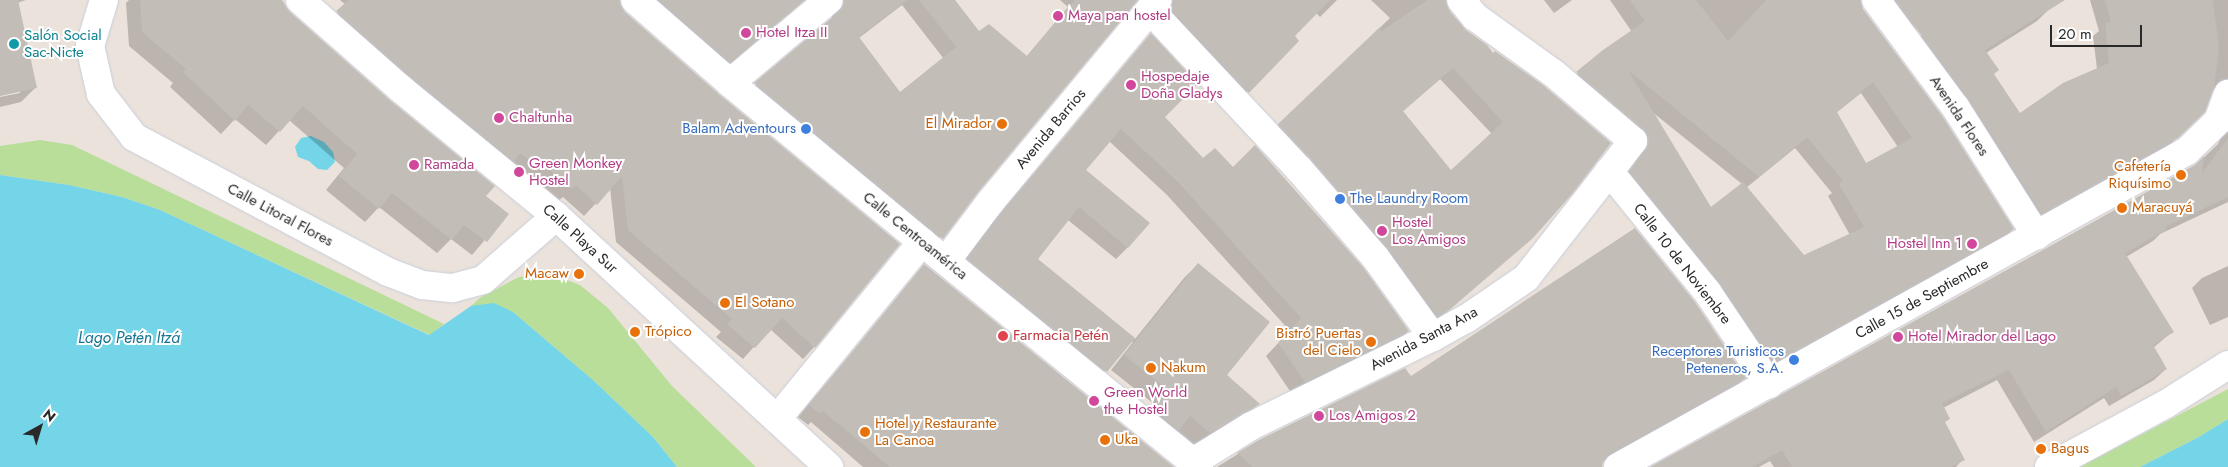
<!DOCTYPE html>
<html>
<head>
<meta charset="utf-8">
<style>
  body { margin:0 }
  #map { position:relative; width:2228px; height:467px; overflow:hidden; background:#eae2db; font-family:Jost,sans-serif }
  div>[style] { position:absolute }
  .green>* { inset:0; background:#b9de9a }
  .water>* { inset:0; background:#73d5e7 }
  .shadow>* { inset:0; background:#0003 }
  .building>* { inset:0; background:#c3bdb7 }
  .roads { filter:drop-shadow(0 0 1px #caceda) drop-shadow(0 0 1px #caceda) }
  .street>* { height:28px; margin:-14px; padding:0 14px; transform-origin:14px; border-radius:14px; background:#fff }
  .dots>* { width:14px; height:14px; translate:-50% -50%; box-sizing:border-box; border:2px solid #fff; border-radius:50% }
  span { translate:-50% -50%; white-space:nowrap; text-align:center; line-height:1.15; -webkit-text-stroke:4px #fff; paint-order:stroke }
  .hotel-label { font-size:15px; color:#b23c85 }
  .left { translate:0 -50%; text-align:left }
  .right { translate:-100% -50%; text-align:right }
  .culture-label { font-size:15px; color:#0d838f }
  .street-label { font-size:15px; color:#292929 }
  .food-label { font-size:15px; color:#c56008 }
  .shop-label { font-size:15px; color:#366cbe }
  .health-label { font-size:15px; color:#be3a42 }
  .water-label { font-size:16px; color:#157491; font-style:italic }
  .north { position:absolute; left:15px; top:402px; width:50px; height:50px; -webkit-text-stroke:4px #fff; paint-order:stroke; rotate:39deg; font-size:14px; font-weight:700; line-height:20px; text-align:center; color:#292929 }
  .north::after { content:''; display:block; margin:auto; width:18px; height:22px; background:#292929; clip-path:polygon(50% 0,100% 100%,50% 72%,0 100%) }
  .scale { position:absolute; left:2050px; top:25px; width:92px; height:22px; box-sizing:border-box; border:2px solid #292929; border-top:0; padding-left:6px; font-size:15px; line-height:18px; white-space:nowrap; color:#292929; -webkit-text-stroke:4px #fff; paint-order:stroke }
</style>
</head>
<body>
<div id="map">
  <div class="green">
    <div style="clip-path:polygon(40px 140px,72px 145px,444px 324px,430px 335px,160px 210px,122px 197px,69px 185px,0 175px,0 146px)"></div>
    <div style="clip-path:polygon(549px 273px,580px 285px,608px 308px,672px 386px,756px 467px,677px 467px,653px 437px,594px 381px,513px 312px,471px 306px,481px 297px,519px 277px)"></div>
    <div style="clip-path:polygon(2228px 389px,2228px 419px,2199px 437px,2140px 467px,2080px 467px)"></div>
  </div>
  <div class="water">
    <div style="clip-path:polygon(311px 136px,324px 142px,333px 152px,335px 162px,327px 170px,318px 169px,309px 161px,298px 157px,295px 147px,301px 138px)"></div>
    <div style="clip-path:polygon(0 175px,69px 185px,122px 197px,160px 210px,429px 335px,471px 306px,494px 303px,513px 312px,594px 381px,653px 437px,677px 467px,0 467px)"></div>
    <div style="clip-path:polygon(2228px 419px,2228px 467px,2140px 467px,2199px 437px)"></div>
  </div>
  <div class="shadow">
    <div style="clip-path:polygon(0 0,26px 0,17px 3px,36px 87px,21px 102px,0 107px,0 97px,20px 93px,20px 90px,0 95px)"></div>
    <div style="clip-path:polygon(129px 0,280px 0,289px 12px,484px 197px,507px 214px,472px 255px,451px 239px,437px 253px,379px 207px,365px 222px,326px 190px,344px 168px,289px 120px,266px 145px,235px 119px,221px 134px,170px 87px,173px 83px,129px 46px,126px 3px)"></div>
    <div style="clip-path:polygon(340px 0,619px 0,619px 6px,814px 347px,803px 359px,770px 329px,743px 359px,716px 337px,721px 332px,616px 242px,610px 188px,584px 216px,563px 197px,559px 200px,533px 177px,528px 181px,326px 24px,346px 5px)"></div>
    <div style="clip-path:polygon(633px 0,805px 0,718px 74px)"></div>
    <div style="clip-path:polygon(evenodd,827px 0,953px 0,979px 33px,1026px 57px,1068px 7px,1060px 0,1136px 0,930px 250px,744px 96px,832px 18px,833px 10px,827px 0,902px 5px,944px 59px,900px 94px,859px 38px,902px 5px)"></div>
    <div style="clip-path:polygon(1156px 0,1337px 0,1320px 17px,1316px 13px,1293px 36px,1237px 104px)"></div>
    <div style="clip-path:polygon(evenodd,1371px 0,1445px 0,1444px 3px,1462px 28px,1486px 46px,1532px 238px,1433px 323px,1267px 136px,1390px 18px,1371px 0,1440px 79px,1492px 134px,1451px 172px,1402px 112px,1440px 79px)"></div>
    <div style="clip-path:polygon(1544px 0,1572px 0,1554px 13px)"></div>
    <div style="clip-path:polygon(evenodd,1610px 0,1853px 0,2013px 229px,2001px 241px,1761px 374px,1618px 184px,1634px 164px,1637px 156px,1565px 85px,1603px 51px,1632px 32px,1610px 0,1861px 93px,1898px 147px,1866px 165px,1836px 113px,1861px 93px,1610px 0,1651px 111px,1742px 184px,1710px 209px,1651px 111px,1610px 0,1795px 148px,1832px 193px,1828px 196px,1850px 235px,1803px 256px,1746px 188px,1795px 148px)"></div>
    <div style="clip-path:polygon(1883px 0,1899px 0,1920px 36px,1922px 35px,1902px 0,2045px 0,2049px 9px,2037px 21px,1986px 53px,1993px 74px,2020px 114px,2097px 69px,2093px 36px,2099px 31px,2090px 0,2228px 0,2228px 96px,2222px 91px,2213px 90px,2204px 112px,2164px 150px,2029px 225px)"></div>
    <div style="clip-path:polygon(1151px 35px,1163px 117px,1203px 160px,1408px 331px,1396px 343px,1292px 394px,1266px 356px,1290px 331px,1167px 195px,1109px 141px,1084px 170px,1128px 247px,1116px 259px,1068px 220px,1036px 259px,1135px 339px,1184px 278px,1198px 264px,1225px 375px,1258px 404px,1244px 418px,1179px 456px,1138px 423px,1154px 404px,1111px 370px,1133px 342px,1131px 341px,1094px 383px,956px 271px,991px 224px)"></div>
    <div style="clip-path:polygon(2228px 121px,2228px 202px,2160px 234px,2153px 241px,2126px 257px,2172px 332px,2153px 348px,2166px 369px,2154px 380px,2109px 406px,2104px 398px,2034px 442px,1997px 380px,1943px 408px,1949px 418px,1944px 423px,1963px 459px,1956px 467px,1774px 467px,1770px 461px,1759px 467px,1653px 467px,2195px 166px,2218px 144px)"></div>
    <div style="clip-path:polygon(924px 266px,1172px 467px,863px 467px,811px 422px,808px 425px,798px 417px)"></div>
    <div style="clip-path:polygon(2228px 266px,2228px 317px,2210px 325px,2192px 288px,2202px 278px)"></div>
    <div style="clip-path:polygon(1411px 377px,1745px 378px,1733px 389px,1602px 462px,1601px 467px,1217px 467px,1259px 441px)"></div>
  </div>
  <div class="building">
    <div style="clip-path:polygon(0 0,18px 0,37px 88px,0 96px)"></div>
    <div style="clip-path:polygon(140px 0,282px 0,290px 12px,391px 101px,495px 186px,486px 196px,509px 214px,487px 242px,464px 225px,452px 240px,392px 193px,379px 209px,339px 176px,357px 154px,303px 106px,280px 132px,248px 105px,235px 121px,183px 72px,186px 69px,142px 32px)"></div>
    <div style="clip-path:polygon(349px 0,620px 0,625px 12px,720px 95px,900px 244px,815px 348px,782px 318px,755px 348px,727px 324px,732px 319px,628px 230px,622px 176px,597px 205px,576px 185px,572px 189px,545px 166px,541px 170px,520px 153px,514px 161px,411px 77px,336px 11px)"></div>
    <div style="clip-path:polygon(659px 0,805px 0,730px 62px)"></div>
    <div style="clip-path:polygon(844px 0,907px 0,859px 37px,900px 92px,956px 47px,919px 0,955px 0,979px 31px,989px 24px,1027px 56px,1075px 0,1138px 0,979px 191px,943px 239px,754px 83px,839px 12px)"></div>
    <div style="clip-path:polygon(1173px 0,1330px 0,1295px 36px,1299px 41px,1249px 93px,1171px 9px)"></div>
    <div style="clip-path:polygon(evenodd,1427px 0,1446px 0,1449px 10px,1466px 30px,1487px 45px,1493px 53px,1495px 51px,1543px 85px,1611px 143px,1573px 193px,1533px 238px,1447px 312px,1438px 317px,1387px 247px,1278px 124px,1379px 28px,1382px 31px,1427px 0,1453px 68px,1503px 122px,1451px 170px,1403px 111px,1453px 68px)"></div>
    <div style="clip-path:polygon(evenodd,1630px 0,1696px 0,1728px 41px,1766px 0,1861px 0,1863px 9px,1943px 117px,2014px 229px,1774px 363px,1720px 283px,1629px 171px,1646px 150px,1648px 143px,1647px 135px,1576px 72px,1603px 50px,1645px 21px,1630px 0,1628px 70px,1759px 177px,1807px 137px,1843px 181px,1839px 184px,1864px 227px,1804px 255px,1743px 182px,1711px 207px,1628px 70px,1630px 0,1873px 82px,1912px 138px,1866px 163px,1837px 112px,1873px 82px)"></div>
    <div style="clip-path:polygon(1895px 0,2065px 0,1985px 50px,1999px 70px,1994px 74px,2020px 113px,2063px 83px,2109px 63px,2105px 23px,2111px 22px,2105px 0,2213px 0,2219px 48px,2214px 88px,2205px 112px,2178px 138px,2042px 214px,1969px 99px)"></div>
    <div style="clip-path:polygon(1151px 33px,1198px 84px,1165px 117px,1203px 158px,1215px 148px,1233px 167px,1255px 145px,1363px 267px,1409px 331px,1305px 382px,1278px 343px,1301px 318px,1179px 183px,1121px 129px,1086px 170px,1150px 223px,1128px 248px,1079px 207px,1038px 259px,1135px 338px,1107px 372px,967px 259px,1003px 211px)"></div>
    <div style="clip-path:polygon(2228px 138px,2228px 197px,2165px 227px,2166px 230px,2125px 253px,2174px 332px,2153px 345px,2167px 369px,2137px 387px,2121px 396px,2116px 387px,2046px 432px,2009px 370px,1942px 403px,1950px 419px,1945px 422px,1965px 460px,1951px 467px,1792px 467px,1782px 450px,1752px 467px,1650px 467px,2045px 249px,2195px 165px,2204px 156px,2202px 173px)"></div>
    <div style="clip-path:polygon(1635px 228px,1695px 302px,1746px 378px,1610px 453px,1604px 459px,1602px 467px,1253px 467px,1237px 453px,1259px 440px,1405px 368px,1411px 376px)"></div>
    <div style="clip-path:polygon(1198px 263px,1270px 322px,1227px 375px,1260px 404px,1210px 433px,1190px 416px,1179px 430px,1152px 408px,1167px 389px,1124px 355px)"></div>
    <div style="clip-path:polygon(924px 264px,1174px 467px,890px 467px,823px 411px,820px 414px,809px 405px)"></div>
  </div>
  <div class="roads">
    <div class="street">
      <div style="left:104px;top:0;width:48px;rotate:106.9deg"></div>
      <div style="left:90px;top:46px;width:49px;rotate:77.1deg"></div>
      <div style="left:101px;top:94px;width:54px;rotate:52.5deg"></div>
      <div style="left:134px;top:137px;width:288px;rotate:28deg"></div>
      <div style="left:388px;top:272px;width:36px;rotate:21deg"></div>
      <div style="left:422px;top:285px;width:31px;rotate:6deg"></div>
      <div style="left:453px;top:288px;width:31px;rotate:-15deg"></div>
      <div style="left:483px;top:280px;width:97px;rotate:-41.2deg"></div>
      <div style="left:300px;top:0;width:135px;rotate:41.4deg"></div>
      <div style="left:401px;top:89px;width:200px;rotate:39.3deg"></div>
      <div style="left:556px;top:216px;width:371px;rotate:42.6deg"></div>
      <div style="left:635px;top:0;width:126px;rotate:41.1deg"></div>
      <div style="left:730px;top:83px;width:249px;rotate:39.6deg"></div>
      <div style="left:922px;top:242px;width:357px;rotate:39.1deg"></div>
      <div style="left:1876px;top:0;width:134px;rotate:53.5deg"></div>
      <div style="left:1956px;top:108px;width:151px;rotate:57.7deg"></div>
      <div style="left:1150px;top:10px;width:218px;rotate:46.9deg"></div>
      <div style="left:1299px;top:169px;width:116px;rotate:49.2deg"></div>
      <div style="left:1375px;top:257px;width:99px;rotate:54.1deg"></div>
      <div style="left:730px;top:83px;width:129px;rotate:-40deg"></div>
      <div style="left:1609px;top:171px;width:157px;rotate:50.9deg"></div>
      <div style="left:1708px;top:293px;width:110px;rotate:56.2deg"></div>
      <div style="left:946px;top:261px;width:75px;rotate:-53.1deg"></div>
      <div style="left:991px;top:201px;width:261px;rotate:-50.3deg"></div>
      <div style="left:777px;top:419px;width:229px;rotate:-50.7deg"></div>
      <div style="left:1193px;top:462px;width:68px;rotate:-31.8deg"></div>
      <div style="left:1251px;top:426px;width:203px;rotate:-26.1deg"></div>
      <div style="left:1433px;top:337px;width:38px;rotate:-29deg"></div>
      <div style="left:1466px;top:319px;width:73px;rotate:-34.3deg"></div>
      <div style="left:1526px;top:278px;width:174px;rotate:-52deg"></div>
      <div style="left:1633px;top:141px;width:105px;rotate:-139.6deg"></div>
      <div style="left:1553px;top:73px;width:96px;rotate:-144.3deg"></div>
      <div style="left:1475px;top:17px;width:22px;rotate:-129deg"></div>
      <div style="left:1618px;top:467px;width:651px;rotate:-29.05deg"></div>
      <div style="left:2187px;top:151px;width:43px;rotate:-44.1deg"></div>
      <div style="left:2218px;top:121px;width:29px;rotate:-70deg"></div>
      <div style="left:2049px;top:467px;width:133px;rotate:-28.3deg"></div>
      <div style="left:2166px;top:404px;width:73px;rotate:-32.2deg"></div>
    </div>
  </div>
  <div class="dots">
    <div style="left:1058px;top:16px;background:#d1479c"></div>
    <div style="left:746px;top:33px;background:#d1479c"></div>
    <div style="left:14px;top:44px;background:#0f9aa8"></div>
    <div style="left:1131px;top:85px;background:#d1479c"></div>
    <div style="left:499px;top:118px;background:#d1479c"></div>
    <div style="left:1002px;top:124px;background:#e8710a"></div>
    <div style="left:806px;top:129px;background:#3f7fe0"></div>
    <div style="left:414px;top:165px;background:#d1479c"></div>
    <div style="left:519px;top:172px;background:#d1479c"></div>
    <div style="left:2181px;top:175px;background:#e8710a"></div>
    <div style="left:1340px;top:199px;background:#3f7fe0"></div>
    <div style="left:2122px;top:208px;background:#e8710a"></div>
    <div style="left:1382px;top:231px;background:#d1479c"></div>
    <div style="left:1972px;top:244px;background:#d1479c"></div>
    <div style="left:579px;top:274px;background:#e8710a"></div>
    <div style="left:725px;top:303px;background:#e8710a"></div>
    <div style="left:635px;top:332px;background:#e8710a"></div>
    <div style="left:1003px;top:336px;background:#e0444e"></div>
    <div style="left:1898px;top:337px;background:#d1479c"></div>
    <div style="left:1371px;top:342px;background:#e8710a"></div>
    <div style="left:1794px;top:360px;background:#3f7fe0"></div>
    <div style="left:1151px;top:368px;background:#e8710a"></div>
    <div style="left:1094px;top:401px;background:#d1479c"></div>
    <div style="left:1319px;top:416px;background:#d1479c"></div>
    <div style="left:865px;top:432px;background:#e8710a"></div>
    <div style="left:1105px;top:440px;background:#e8710a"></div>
    <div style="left:2041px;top:449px;background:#e8710a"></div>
  </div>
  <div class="hotel-label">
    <span class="left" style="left:1068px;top:16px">Maya pan hostel</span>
    <span class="left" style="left:756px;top:33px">Hotel Itza II</span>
    <span class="left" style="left:1141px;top:85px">Hospedaje<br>Doña Gladys</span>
    <span class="left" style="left:509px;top:118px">Chaltunha</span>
    <span class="left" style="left:529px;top:172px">Green Monkey<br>Hostel</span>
    <span class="left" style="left:424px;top:165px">Ramada</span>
    <span class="left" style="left:1392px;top:231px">Hostel<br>Los Amigos</span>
    <span class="right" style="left:1962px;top:244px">Hostel Inn 1</span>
    <span class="left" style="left:1908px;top:337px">Hotel Mirador del Lago</span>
    <span class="left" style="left:1104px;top:401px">Green World<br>the Hostel</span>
    <span class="left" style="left:1329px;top:416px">Los Amigos 2</span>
  </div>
  <div class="culture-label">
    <span class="left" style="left:24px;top:44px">Salón Social<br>Sac-Nicte</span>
  </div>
  <div class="street-label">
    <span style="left:1959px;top:116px;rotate:56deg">Avenida Flores</span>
    <span style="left:1051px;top:129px;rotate:-50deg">Avenida Barrios</span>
    <span style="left:280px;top:215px;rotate:28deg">Calle Litoral Flores</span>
    <span style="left:915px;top:236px;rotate:39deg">Calle Centroamérica</span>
    <span style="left:580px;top:239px;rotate:42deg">Calle Playa Sur</span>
    <span style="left:1682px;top:264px;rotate:52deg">Calle 10 de Noviembre</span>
    <span style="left:1922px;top:299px;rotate:-29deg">Calle 15 de Septiembre</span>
    <span style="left:1424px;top:339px;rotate:-28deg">Avenida Santa Ana</span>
  </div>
  <div class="food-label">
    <span class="right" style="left:992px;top:124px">El Mirador</span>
    <span class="right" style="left:2171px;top:175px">Cafetería<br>Riquísimo</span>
    <span class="left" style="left:2132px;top:208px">Maracuyá</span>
    <span class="right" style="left:569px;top:274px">Macaw</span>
    <span class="left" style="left:735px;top:303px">El Sotano</span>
    <span class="left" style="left:645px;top:332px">Trópico</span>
    <span class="right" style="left:1361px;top:342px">Bistró Puertas<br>del Cielo</span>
    <span class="left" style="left:1161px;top:368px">Nakum</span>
    <span class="left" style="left:875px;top:432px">Hotel y Restaurante<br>La Canoa</span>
    <span class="left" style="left:1115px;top:440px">Uka</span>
    <span class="left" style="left:2051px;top:449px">Bagus</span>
  </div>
  <div class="shop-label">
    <span class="right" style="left:796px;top:129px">Balam Adventours</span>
    <span class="left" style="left:1350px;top:199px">The Laundry Room</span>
    <span class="right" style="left:1784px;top:360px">Receptores Turisticos<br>Peteneros, S.A.</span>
  </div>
  <div class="health-label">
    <span class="left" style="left:1013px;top:336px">Farmacia Petén</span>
  </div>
  <div class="water-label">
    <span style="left:129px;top:338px">Lago Petén Itzá</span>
  </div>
  <div class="north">N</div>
  <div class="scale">20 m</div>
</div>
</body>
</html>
